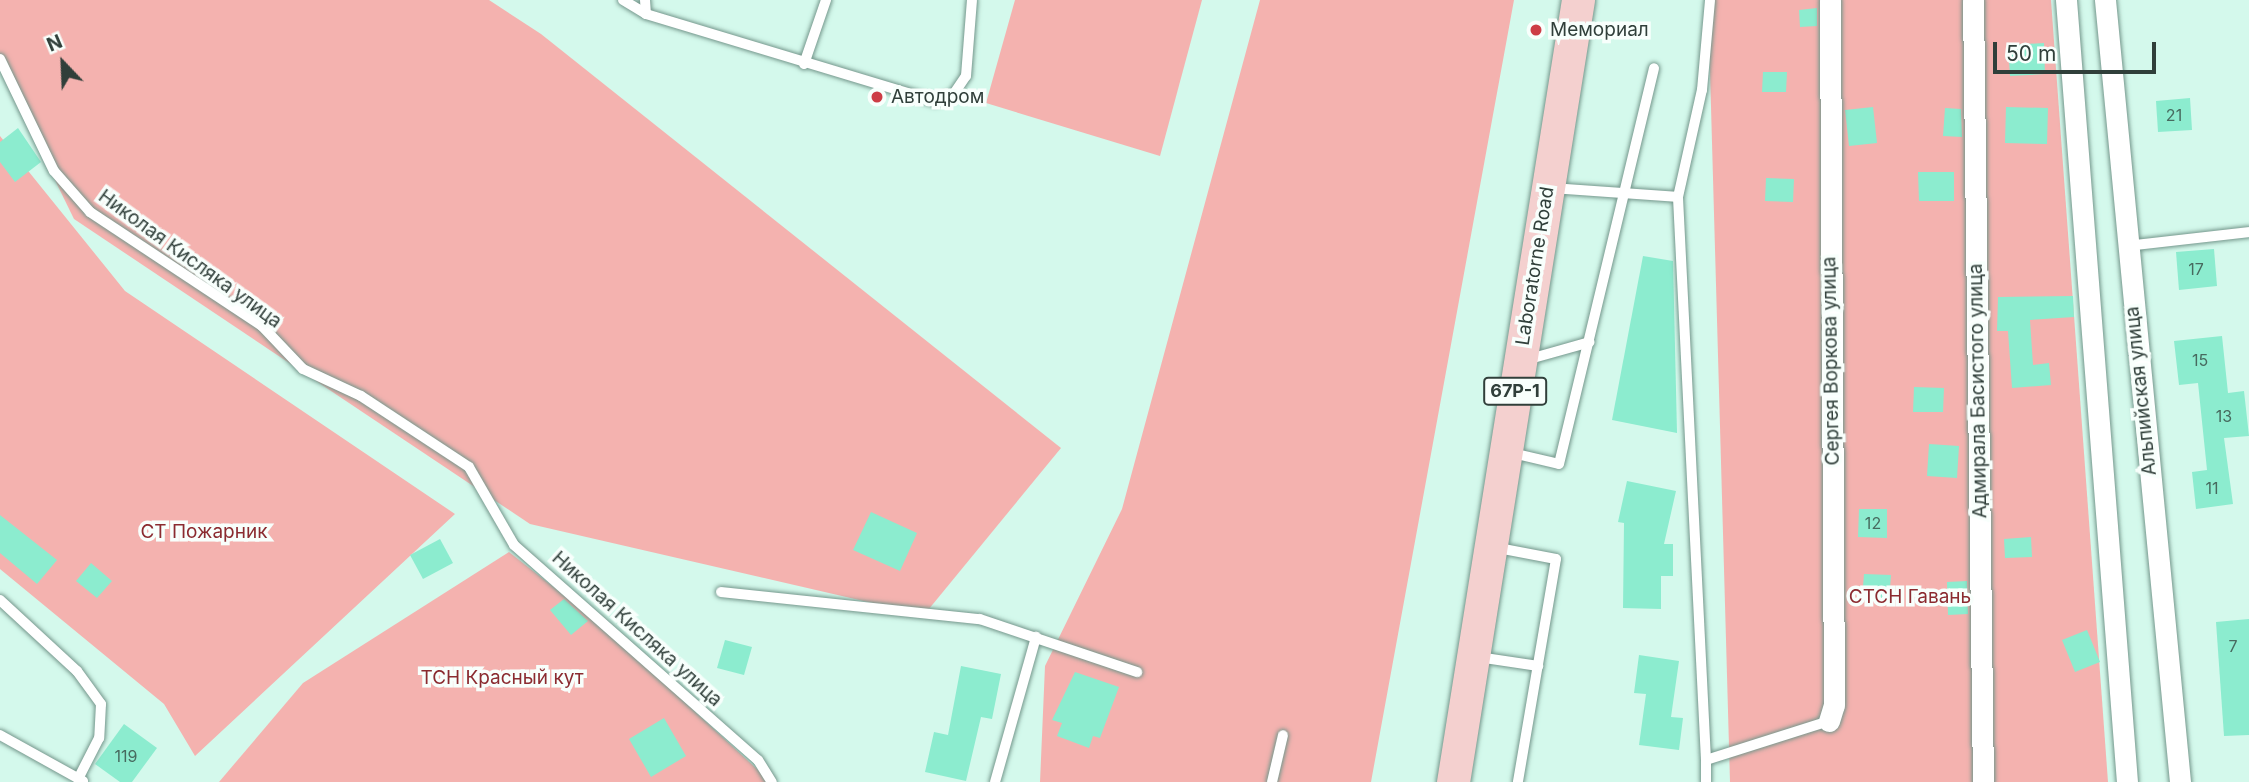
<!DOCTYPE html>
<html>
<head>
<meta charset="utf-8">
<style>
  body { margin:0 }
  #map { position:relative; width:2249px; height:782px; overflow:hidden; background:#d4f9ec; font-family:Inter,sans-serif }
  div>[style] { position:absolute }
  .green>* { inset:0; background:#f4b2af }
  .building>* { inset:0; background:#8ceccf }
  .roads { filter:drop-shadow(0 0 2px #75978c) drop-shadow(0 0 2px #75978c) }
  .lane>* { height:10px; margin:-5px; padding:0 5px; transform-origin:5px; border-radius:5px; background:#fff }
  .street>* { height:21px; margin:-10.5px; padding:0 10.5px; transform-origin:10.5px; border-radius:10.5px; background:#fff }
  .primary>* { height:33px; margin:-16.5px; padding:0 16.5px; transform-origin:16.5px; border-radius:16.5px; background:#f4d0cf }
  .dots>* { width:19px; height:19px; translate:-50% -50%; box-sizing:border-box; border:4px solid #f8fffc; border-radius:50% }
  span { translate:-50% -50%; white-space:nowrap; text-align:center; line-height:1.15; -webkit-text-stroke:7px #f8fffc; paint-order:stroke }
  .number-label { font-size:16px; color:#476a5f }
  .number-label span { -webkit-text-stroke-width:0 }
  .shield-label span { padding:2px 5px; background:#f8fffc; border:2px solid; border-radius:5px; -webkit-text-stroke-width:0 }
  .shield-label { font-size:18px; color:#303f3a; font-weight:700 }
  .poi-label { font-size:19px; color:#303f3a }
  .left { translate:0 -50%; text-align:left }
  .street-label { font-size:19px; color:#303f3a }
  .park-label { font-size:19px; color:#8b2b30 }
  .north { position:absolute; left:28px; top:28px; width:70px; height:70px; -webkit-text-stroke:5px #f8fffc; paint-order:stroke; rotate:337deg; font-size:19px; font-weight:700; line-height:28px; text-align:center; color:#303f3a }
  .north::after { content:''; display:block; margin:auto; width:24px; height:32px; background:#303f3a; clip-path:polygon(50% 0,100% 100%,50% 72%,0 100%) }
  .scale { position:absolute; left:1993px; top:42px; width:163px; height:32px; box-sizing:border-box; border:4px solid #303f3a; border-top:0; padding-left:9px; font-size:21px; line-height:24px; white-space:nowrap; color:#303f3a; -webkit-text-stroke:5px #f8fffc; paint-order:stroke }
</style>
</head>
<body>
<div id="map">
  <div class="green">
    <div style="clip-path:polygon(0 0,489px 0,541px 34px,1061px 448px,924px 615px,530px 524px,74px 219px,0 68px)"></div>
    <div style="clip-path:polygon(1015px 0,1202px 0,1160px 156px,986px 103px)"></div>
    <div style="clip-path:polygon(1260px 0,1514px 0,1371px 782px,1040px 782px,1045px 666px,1122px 509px)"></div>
    <div style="clip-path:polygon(1708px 0,2051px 0,2108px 782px,1730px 782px)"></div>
    <div style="clip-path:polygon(0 136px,125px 291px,455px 514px,195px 756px,164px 704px,0 569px)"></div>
    <div style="clip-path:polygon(509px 552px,599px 623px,771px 782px,219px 782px,303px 683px)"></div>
  </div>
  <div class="building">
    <div style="clip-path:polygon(1817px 8px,1817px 26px,1800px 27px,1799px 10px)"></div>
    <div style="clip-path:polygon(2044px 43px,2045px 74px,2010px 76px,2008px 45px)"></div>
    <div style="clip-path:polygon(1763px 72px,1787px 72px,1786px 92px,1762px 92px)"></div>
    <div style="clip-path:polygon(2190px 98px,2192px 130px,2158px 132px,2156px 101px)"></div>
    <div style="clip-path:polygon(1873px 107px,1877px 143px,1849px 146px,1845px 110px)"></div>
    <div style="clip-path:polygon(2006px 107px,2048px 108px,2047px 144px,2005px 143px)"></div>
    <div style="clip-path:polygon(1945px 108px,1961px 109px,1962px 137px,1943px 136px)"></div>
    <div style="clip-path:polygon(18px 128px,41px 162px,15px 182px,0 162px,0 142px)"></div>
    <div style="clip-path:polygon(1918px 172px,1954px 172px,1954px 201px,1919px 201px)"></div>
    <div style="clip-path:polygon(1766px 178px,1794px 179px,1793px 202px,1765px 201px)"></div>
    <div style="clip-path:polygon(2214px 249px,2217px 286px,2179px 290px,2176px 252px)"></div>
    <div style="clip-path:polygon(1643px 256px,1673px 261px,1677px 433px,1612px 420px)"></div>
    <div style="clip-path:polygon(2073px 296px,2074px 317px,2030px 320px,2033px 365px,2049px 363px,2051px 385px,2012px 388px,2008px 331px,1997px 331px,1998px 297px)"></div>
    <div style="clip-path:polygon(2222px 336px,2228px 393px,2244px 391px,2249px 436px,2224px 438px,2233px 504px,2196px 509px,2192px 472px,2207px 470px,2198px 383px,2179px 385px,2174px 341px)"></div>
    <div style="clip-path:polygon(1914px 387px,1944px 388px,1943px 412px,1913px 412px)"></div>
    <div style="clip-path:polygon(1929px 444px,1959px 446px,1957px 478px,1927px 476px)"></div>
    <div style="clip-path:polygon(1627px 481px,1676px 491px,1664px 544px,1673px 544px,1673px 576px,1661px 576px,1661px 609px,1623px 608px,1624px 523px,1618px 522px)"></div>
    <div style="clip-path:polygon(1859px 509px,1887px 509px,1887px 538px,1858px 537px)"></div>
    <div style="clip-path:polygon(871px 512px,917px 533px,900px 571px,853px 550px)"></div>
    <div style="clip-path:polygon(0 515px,57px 560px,37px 584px,0 553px)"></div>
    <div style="clip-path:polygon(2031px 537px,2032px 557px,2005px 558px,2004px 539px)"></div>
    <div style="clip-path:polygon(440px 539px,453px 563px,423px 579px,410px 555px)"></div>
    <div style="clip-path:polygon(91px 563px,112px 581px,97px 598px,76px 581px)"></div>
    <div style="clip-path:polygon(1864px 574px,1891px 575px,1889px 601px,1862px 599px)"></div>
    <div style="clip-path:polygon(1967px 581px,1968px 614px,1948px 615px,1947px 582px)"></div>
    <div style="clip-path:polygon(564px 599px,588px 621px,571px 635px,550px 610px)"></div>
    <div style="clip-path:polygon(2249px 619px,2249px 735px,2224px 736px,2216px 622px)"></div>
    <div style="clip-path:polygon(2087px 630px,2100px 662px,2075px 672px,2062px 640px)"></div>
    <div style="clip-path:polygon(725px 640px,752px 647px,744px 675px,717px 668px)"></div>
    <div style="clip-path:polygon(1639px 655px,1679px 661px,1671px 717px,1683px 718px,1679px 750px,1639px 745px,1646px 694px,1634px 693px)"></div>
    <div style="clip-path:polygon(961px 666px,1001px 674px,992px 719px,981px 717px,966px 781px,925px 772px,934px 732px,948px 735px)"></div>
    <div style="clip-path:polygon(1075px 672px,1119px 687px,1100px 738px,1093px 736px,1089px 748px,1057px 736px,1062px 723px,1052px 720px)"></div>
    <div style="clip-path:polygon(664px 718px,686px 756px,651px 777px,629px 739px)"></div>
    <div style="clip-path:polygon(124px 724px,157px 748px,132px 782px,120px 782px,95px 764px)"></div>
  </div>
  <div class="roads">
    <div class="lane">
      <div style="left:623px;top:0;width:27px;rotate:31deg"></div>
      <div style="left:646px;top:14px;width:302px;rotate:16.8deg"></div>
      <div style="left:935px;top:101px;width:19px;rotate:-18deg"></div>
      <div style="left:953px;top:95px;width:23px;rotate:-56deg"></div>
      <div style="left:966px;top:76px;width:76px;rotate:-85.5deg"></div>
      <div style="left:645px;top:0;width:14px;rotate:86deg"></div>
      <div style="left:0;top:59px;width:124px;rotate:64.3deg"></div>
      <div style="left:54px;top:171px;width:55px;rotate:48.7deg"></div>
      <div style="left:90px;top:212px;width:206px;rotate:33.5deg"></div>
      <div style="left:262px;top:326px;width:59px;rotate:46.4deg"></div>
      <div style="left:303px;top:369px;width:64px;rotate:25deg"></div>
      <div style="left:361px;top:396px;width:129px;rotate:33.3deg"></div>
      <div style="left:469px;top:467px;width:90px;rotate:60deg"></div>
      <div style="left:514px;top:545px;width:325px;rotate:41.4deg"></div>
      <div style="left:758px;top:760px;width:26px;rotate:58deg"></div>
      <div style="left:804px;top:64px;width:68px;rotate:-71deg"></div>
      <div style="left:1553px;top:188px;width:125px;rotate:4.1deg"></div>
      <div style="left:2127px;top:246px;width:123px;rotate:-6.5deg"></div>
      <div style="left:1526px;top:360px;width:66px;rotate:-15.7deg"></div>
      <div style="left:1508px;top:452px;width:52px;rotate:13.2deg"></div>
      <div style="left:1559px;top:464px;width:407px;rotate:-76.5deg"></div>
      <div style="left:1493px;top:547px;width:64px;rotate:10.8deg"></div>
      <div style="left:1556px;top:559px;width:226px;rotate:99.7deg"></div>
      <div style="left:721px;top:592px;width:260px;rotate:6deg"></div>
      <div style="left:980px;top:619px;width:166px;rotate:18.7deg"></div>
      <div style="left:0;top:600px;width:105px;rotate:42.7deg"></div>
      <div style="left:77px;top:671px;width:41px;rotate:54deg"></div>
      <div style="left:101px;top:704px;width:34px;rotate:93deg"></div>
      <div style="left:99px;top:738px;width:46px;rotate:117.1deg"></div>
      <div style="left:1478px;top:657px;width:61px;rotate:8.5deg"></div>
      <div style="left:0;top:735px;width:95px;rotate:29deg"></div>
      <div style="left:1706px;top:760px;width:564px;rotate:-92.85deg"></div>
      <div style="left:1678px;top:197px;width:110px;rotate:-77.4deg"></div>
      <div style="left:1702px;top:90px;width:90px;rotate:-84.9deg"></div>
      <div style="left:995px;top:782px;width:151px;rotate:-74.2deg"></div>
      <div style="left:1272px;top:782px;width:48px;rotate:-76.8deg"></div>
      <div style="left:1706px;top:782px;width:22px;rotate:-90deg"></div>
      <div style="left:1706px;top:760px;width:129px;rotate:-17.6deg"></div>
    </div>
    <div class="street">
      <div style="left:1973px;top:0;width:782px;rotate:89.27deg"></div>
      <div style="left:2066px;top:0;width:784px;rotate:85.54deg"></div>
      <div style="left:2105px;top:0;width:786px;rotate:84.52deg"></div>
      <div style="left:1829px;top:721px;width:17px;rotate:-73deg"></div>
      <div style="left:1834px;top:705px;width:705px;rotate:-90.33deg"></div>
    </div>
    <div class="primary">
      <div style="left:1453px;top:782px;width:792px;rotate:-80.92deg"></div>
    </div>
  </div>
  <div class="dots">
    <div style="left:1536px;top:30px;background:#cd3d46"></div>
    <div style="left:877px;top:97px;background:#cd3d46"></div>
  </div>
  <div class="number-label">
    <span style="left:2174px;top:115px">21</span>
    <span style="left:2196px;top:269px">17</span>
    <span style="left:2200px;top:360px">15</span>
    <span style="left:2224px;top:416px">13</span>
    <span style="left:2212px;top:488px">11</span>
    <span style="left:1873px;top:523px">12</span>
    <span style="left:2233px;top:646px">7</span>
    <span style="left:126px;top:756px">119</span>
  </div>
  <div class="shield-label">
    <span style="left:1515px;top:391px">67Р-1</span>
  </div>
  <div class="poi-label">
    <span class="left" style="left:1550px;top:30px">Мемориал</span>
    <span class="left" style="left:891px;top:97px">Автодром</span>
  </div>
  <div class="street-label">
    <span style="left:190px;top:259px;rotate:36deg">Николая Кисляка улица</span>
    <span style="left:1535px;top:266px;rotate:-81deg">Laboratorne Road</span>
    <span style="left:1831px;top:361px;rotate:-91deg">Сергея Воркова улица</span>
    <span style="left:1978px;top:391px;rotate:-91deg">Адмирала Басистого улица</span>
    <span style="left:2141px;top:391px;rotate:-96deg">Альпийская улица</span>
    <span style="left:637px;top:629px;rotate:42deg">Николая Кисляка улица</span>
  </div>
  <div class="park-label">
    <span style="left:204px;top:532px">СТ Пожарник</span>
    <span style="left:1910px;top:597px">СТСН Гавань</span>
    <span style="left:502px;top:678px">ТСН Красный кут</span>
  </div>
  <div class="north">N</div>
  <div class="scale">50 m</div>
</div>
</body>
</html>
